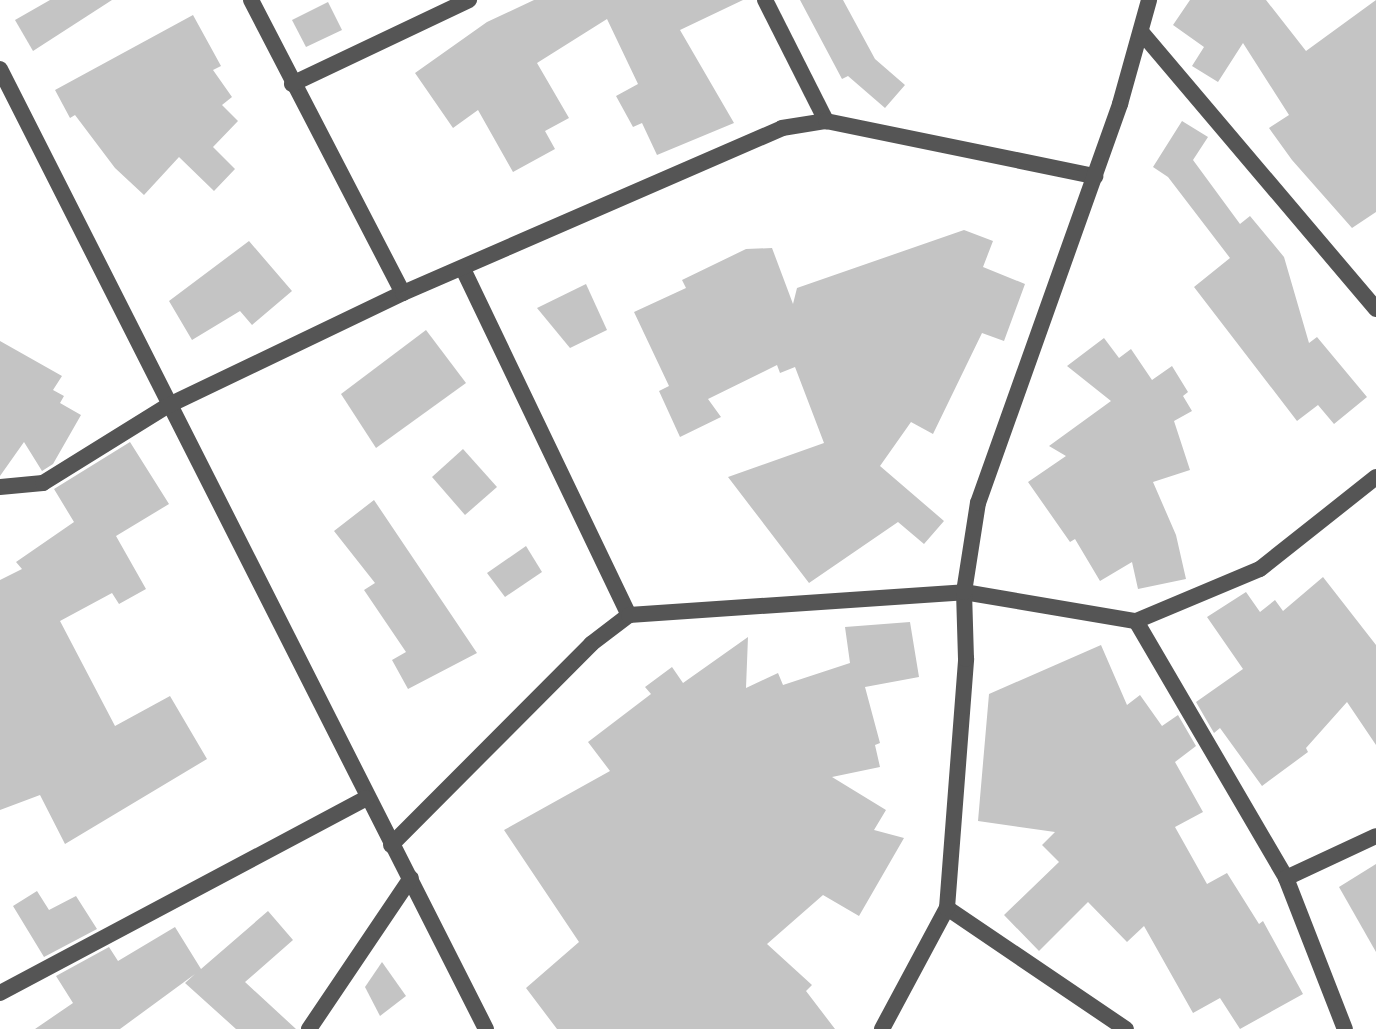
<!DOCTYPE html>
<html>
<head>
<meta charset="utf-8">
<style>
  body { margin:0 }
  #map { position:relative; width:1376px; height:1029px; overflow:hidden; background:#fff; font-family:"Fira Sans",sans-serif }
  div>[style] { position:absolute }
  .building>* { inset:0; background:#c4c4c4 }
  .service>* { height:16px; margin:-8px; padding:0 8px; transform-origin:8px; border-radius:8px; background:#555 }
  .minor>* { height:16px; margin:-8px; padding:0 8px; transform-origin:8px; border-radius:8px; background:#555 }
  span { translate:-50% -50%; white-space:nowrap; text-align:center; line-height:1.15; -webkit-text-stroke:8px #fff; paint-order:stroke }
</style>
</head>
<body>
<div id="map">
  <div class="building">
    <div style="clip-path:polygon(50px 0,112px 0,33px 51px,15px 20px)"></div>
    <div style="clip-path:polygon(534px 0,743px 0,680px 30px,734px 123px,657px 155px,642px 123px,633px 127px,616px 96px,638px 84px,607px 19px,537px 63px,569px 118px,545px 131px,555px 149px,513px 172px,478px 110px,453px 128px,415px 73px,487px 22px)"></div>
    <div style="clip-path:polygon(800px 0,843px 0,875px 59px,905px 85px,885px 108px,848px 76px,842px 79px)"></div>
    <div style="clip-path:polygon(1190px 0,1266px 0,1306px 51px,1376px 0,1376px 212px,1352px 228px,1292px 160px,1269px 128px,1289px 115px,1243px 43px,1218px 82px,1192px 66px,1204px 47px,1173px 25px)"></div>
    <div style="clip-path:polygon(328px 2px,342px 30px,306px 47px,292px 20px)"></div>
    <div style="clip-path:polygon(193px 15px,221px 66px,213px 70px,232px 97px,222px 105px,238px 121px,213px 147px,235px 169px,214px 191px,179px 157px,144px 195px,115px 168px,75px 115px,70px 118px,55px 90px)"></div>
    <div style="clip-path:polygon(1182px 121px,1208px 137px,1193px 160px,1240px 224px,1250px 216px,1284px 257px,1309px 343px,1317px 337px,1367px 397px,1334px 424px,1318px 405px,1297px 421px,1194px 287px,1230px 258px,1168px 177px,1153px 167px)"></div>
    <div style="clip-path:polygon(964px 230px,993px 241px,983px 267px,1025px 284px,1004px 341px,982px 333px,933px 434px,911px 422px,880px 466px,944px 521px,924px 544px,898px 522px,809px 583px,728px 477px,824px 443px,795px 367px,780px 373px,777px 365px,708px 399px,721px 417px,680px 437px,659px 391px,669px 386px,634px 312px,686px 288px,682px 280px,746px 249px,772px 248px,793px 304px,797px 288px)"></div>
    <div style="clip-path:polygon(249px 241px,292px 291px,252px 325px,240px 311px,192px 340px,169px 301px)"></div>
    <div style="clip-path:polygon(586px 284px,607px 330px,570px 348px,537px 308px)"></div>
    <div style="clip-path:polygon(426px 330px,466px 383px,376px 448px,341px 394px)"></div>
    <div style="clip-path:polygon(1104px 338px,1119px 358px,1131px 349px,1152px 380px,1172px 366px,1188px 392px,1183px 396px,1192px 411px,1174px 421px,1190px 470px,1153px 482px,1176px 535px,1186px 579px,1138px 589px,1132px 562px,1100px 581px,1075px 539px,1070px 542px,1028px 482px,1066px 456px,1049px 446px,1111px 401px,1067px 366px)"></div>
    <div style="clip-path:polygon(0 341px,62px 376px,53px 390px,64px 396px,60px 403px,81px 415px,53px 464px,42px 471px,24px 442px,0 476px)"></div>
    <div style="clip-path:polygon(130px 442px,169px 504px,116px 536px,146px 589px,119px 604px,112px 593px,60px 621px,115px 726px,170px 696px,207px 759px,65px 844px,40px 795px,0 810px,0 580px,22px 569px,16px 562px,74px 522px,54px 489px)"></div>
    <div style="clip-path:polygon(463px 449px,497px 487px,465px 515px,432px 477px)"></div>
    <div style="clip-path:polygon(374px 500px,477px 653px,408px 689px,392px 660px,406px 652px,364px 590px,375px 583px,334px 531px)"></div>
    <div style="clip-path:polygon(526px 546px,542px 572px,505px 597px,487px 573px)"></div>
    <div style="clip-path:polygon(1323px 577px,1376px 645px,1376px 745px,1347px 702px,1306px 748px,1308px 752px,1262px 786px,1220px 728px,1214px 733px,1196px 702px,1243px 669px,1207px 617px,1246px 592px,1260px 612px,1275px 600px,1283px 611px)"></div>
    <div style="clip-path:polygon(910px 622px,919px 677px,865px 687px,880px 743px,875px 745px,880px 767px,832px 777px,886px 810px,874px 830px,904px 838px,859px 916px,823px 895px,767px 944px,812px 985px,806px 991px,835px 1029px,557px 1029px,526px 988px,579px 942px,504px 830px,610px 771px,588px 742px,651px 694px,645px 687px,672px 667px,683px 683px,748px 637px,746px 688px,778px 673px,783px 685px,850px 663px,845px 627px)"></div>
    <div style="clip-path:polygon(1101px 645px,1127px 705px,1140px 695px,1162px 726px,1178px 715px,1196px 746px,1175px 762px,1203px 812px,1175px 827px,1207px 884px,1227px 873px,1259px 924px,1263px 921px,1303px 994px,1240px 1029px,1220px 998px,1193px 1013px,1144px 926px,1127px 942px,1088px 902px,1039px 951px,1004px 915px,1059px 862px,1042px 845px,1055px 832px,978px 821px,989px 694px)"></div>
    <div style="clip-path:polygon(1376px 864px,1376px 952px,1339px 887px)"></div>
    <div style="clip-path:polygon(37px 891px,49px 910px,76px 896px,97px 929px,44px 957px,13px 906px)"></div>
    <div style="clip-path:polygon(268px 911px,293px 940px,245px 982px,296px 1029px,236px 1029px,185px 983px,195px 974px,120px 1029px,35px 1029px,73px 1003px,56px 976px,109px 947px,118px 961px,175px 927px,201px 969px)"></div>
    <div style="clip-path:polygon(382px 962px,406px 996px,380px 1016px,365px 987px)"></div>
  </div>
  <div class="service">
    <div style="left:0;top:487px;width:43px;rotate:-5.3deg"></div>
    <div style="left:43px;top:483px;width:146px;rotate:-31.8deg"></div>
  </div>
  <div class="minor">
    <div style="left:251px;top:0;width:330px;rotate:62.6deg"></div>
    <div style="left:765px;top:0;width:136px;rotate:63.2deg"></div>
    <div style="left:1142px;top:33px;width:362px;rotate:49.7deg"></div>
    <div style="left:0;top:69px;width:1076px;rotate:63.15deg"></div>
    <div style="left:292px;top:84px;width:196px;rotate:-25.4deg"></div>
    <div style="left:463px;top:269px;width:384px;rotate:64.4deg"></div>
    <div style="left:167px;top:406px;width:262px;rotate:-25.6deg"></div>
    <div style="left:403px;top:293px;width:413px;rotate:-23.5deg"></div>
    <div style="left:782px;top:128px;width:45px;rotate:-9deg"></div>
    <div style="left:826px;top:121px;width:275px;rotate:11.6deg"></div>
    <div style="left:1136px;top:621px;width:298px;rotate:59.7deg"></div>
    <div style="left:1286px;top:878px;width:162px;rotate:68.7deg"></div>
    <div style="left:391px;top:845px;width:284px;rotate:-45.1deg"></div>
    <div style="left:591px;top:644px;width:48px;rotate:-37.3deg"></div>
    <div style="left:629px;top:615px;width:336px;rotate:-3.9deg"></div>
    <div style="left:964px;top:592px;width:174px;rotate:9.6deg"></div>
    <div style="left:1136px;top:621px;width:134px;rotate:-22.8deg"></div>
    <div style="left:1260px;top:569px;width:148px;rotate:-38.4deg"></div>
    <div style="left:1286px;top:878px;width:99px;rotate:-25deg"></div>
    <div style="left:947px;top:908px;width:216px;rotate:34.1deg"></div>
    <div style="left:0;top:993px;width:415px;rotate:-28deg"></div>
    <div style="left:309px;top:1029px;width:182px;rotate:-56deg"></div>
    <div style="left:882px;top:1029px;width:137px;rotate:-61.8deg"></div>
    <div style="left:947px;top:908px;width:250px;rotate:-85.6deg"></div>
    <div style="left:966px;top:659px;width:67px;rotate:-91.7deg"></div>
    <div style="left:964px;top:592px;width:90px;rotate:-81.1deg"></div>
    <div style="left:978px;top:503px;width:424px;rotate:-70.4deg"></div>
    <div style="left:1120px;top:104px;width:108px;rotate:-74.4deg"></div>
  </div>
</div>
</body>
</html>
